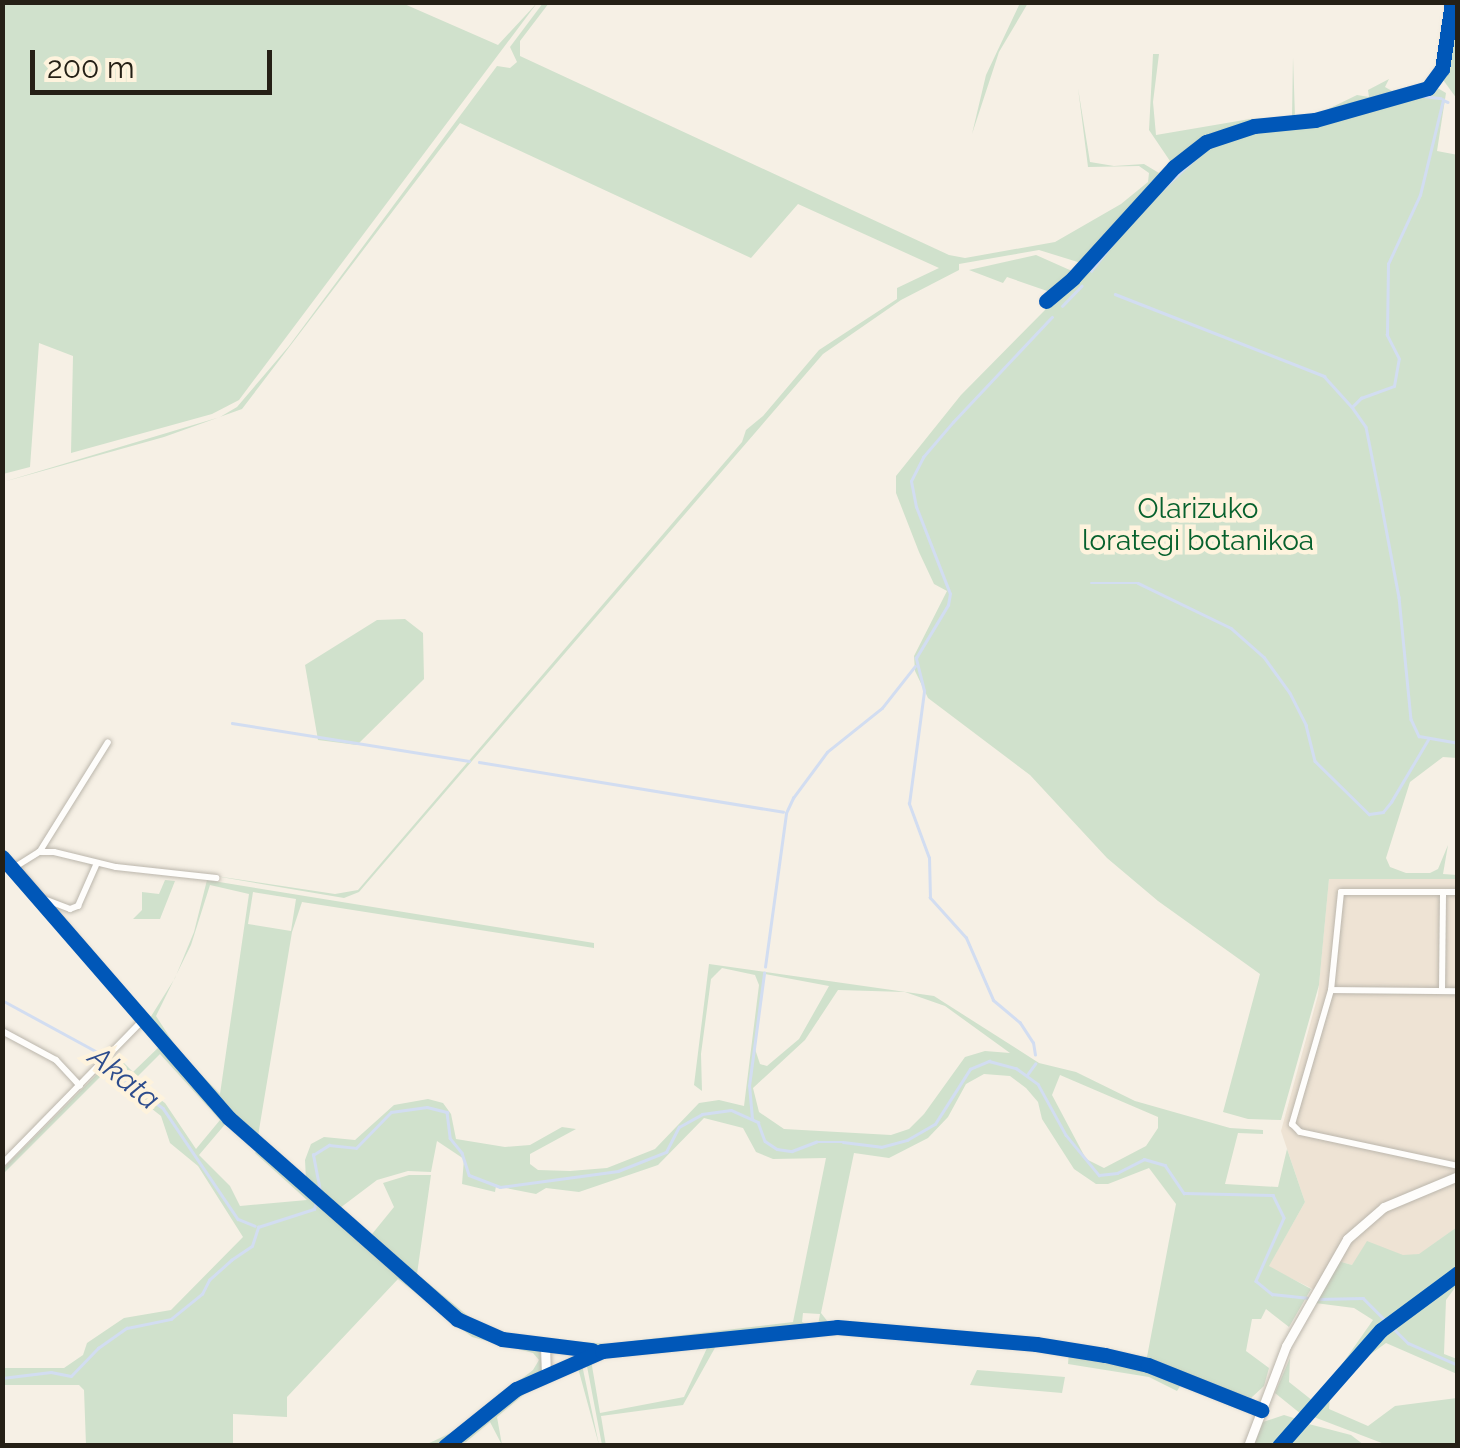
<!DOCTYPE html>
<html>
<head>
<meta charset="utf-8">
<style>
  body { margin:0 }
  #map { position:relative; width:1460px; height:1448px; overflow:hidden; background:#f6f0e5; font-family:Raleway,sans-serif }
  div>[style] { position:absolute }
  .industrial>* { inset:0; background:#eee3d4 }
  .green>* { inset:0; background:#d0e1cc }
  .stream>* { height:2.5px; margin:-1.25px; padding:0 1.25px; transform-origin:1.25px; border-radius:1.25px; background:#d2ddf1 }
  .roads { filter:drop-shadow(0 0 2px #bbb6ac) drop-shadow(0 0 2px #bbb6ac) }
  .street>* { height:6px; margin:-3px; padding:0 3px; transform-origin:3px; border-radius:3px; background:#fefdfb }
  .secondary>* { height:9px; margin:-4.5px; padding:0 4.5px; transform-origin:4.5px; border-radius:4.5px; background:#fefdfb }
  .cycleway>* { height:15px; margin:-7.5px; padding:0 7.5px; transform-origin:7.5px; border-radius:7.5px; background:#0057b8 }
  span { translate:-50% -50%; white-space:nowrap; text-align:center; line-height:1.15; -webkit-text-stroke:9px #fef3dd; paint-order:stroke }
  .park-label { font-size:28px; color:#07612d }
  .water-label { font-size:30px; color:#2d4c8d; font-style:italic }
  .frame { position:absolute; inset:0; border:5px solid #252016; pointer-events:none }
  .scale { position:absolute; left:30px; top:50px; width:242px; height:45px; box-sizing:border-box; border:5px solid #252016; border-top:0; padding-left:12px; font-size:30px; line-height:35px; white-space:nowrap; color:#252016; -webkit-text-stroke:8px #fef3dd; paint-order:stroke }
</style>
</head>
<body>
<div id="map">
  <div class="industrial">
    <div style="clip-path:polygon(1329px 878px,1457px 879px,1457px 1227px,1420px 1254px,1352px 1265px,1338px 1261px,1319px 1292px,1268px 1267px,1305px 1202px,1281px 1131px,1318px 995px)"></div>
  </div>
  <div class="green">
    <div style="clip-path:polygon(2px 3px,402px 3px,498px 45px,537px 3px,239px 400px,212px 414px,71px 453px,73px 356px,39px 343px,30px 467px,3px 474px)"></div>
    <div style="clip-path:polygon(543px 3px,549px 3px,520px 41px,520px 56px,949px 255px,965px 258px,1055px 242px,1121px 204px,1148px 182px,1149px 173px,1139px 166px,1088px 167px,1078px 88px,1090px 162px,1114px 166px,1144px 164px,1159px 173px,1169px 166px,1170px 161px,1149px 130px,1153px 54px,1159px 54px,1153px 102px,1156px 135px,1250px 119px,1292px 117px,1293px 57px,1295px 117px,1318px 114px,1357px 95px,1369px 97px,1368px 90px,1389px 79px,1385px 87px,1392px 91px,1429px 83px,1446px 93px,1437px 151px,1458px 155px,1457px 758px,1443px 757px,1410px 782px,1386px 858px,1390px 867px,1406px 873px,1430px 873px,1438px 869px,1448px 845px,1443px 874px,1457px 875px,1457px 879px,1329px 879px,1319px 985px,1281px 1120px,1248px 1119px,1223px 1112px,1260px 974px,1158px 901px,1107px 858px,1030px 775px,928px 698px,915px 671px,914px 656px,947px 591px,934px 584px,919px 552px,896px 493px,896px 476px,961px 395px,1045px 310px,1053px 293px,1007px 277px,1003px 283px,969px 270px,1036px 255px,1072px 271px,1081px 263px,1039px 250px,959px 264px,959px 270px,901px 300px,823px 354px,359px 892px,344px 898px,209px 875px,335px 894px,358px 890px,742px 442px,746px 430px,763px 416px,819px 350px,897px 299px,897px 288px,939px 268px,798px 204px,751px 258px,460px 123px,242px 409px,164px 437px,3px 482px,220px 417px,237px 407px,289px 346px,497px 66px,510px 68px,517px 62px,510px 47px)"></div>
    <div style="clip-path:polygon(1020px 3px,1028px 3px,999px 52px,972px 134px,986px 75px)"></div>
    <div style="clip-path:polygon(1455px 3px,1457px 3px,1457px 99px,1441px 77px)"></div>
    <div style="clip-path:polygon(405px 619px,423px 633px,424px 679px,357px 745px,318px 740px,305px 665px,377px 620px)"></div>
    <div style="clip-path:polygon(165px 880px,175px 881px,160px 919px,133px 919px,142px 910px,142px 892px,159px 894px)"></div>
    <div style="clip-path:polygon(evenodd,207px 880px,594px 943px,594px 948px,302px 902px,292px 932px,258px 1136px,306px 1180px,305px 1160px,311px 1144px,324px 1137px,355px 1140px,394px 1105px,428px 1099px,443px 1103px,451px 1114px,456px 1139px,505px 1147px,530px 1145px,562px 1127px,576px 1129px,530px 1154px,530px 1164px,538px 1170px,570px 1171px,607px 1168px,655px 1149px,699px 1103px,719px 1100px,744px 1106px,759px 985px,755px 975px,722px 968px,711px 979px,701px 1054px,702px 1091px,694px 1085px,709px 964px,934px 996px,1039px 1063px,1076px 1072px,1135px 1101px,1230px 1128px,1263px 1130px,1263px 1134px,1238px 1133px,1225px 1184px,1278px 1187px,1287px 1149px,1305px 1202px,1269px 1266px,1311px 1289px,1289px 1327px,1266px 1309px,1261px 1319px,1252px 1319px,1246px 1351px,1269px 1368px,1264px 1386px,1251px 1398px,1161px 1367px,942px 1332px,818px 1325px,820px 1314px,803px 1313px,802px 1322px,810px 1326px,603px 1348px,523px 1340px,481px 1329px,449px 1309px,368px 1239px,394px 1207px,383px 1183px,409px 1175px,431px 1175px,417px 1274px,479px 1325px,521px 1337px,608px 1344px,793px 1322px,826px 1158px,773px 1159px,756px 1152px,743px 1128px,704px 1118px,658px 1165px,579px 1192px,546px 1188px,536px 1194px,496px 1186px,495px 1192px,462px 1184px,464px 1159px,437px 1141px,431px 1172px,408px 1171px,377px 1180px,336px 1211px,218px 1103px,150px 1018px,175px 978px,194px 932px,207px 880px,210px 885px,249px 894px,220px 1094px,180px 1053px,156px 1016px,191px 945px,210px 885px,207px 880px,253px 892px,296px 899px,291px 931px,248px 924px,253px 892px,207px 880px,765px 974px,829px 986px,799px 1039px,767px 1066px,760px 1064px,755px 1049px,765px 974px,207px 880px,838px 990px,905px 992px,945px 1006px,1010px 1053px,985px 1051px,965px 1057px,924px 1114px,909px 1129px,891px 1135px,784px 1129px,759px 1112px,753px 1088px,805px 1040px,838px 990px,207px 880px,984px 1074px,1010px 1076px,1026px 1088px,1038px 1102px,1042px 1119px,1074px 1169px,1096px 1184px,1108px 1184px,1149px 1168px,1176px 1204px,1147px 1357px,1016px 1337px,828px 1322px,821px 1313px,854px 1153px,889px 1158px,928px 1138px,948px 1117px,966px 1084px,984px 1074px,207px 880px,1060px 1075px,1158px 1117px,1158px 1128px,1146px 1146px,1104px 1168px,1086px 1159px,1052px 1095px,1060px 1075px)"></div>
    <div style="clip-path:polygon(evenodd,161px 1045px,227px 1122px,199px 1155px,230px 1186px,240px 1206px,307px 1200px,255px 1153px,257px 1150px,450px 1318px,498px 1342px,540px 1348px,542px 1371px,505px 1393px,466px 1428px,435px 1445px,425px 1445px,453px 1432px,533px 1370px,539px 1360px,533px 1353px,472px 1337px,398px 1279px,287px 1397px,287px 1417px,233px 1414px,233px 1445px,86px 1445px,84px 1390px,79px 1385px,3px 1385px,3px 1368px,64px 1368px,83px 1355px,87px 1343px,124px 1318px,171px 1310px,243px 1237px,198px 1166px,170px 1143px,161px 1116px,105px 1072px,3px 1174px,3px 1169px,116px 1055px,133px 1072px,161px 1045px,160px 1054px,220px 1120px,196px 1149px,165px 1103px,134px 1080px,160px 1054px)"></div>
    <div style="clip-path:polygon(1457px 1227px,1457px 1272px,1397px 1311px,1338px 1370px,1373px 1320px,1354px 1308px,1315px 1303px,1338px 1261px,1352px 1265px,1367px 1241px,1403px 1255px,1419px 1254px)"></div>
    <div style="clip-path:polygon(1457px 1276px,1457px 1285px,1446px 1300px,1444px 1354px,1457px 1359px,1457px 1374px,1386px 1343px,1360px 1362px,1330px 1397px,1329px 1409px,1368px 1426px,1395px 1406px,1457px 1398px,1457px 1445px,1387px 1445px,1306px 1414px,1357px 1356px,1404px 1313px)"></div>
    <div style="clip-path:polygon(evenodd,840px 1331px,1048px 1349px,843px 1334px,716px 1346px,683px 1405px,601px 1416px,606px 1446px,602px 1445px,586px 1361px,597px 1355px,840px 1331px,708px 1346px,684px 1397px,600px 1413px,591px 1360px,708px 1346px)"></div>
    <div style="clip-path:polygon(1069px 1352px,1133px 1364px,1182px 1383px,1177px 1391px,1149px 1377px,1068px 1364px)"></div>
    <div style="clip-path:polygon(1290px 1358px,1289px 1382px,1313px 1401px,1301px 1414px,1275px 1393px)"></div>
    <div style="clip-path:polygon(581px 1360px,599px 1445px,578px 1368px,528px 1391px,497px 1417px,502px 1445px,490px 1422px,466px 1442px,451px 1446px,511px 1396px)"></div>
    <div style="clip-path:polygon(977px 1370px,1065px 1377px,1062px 1393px,970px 1385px)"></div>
    <div style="clip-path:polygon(1284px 1415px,1297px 1419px,1276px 1445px,1254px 1445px,1263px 1422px)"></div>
    <div style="clip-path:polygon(1301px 1422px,1351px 1435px,1364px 1445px,1282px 1445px)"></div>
  </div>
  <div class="stream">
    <div style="left:1439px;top:59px;width:57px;rotate:-83deg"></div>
    <div style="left:1415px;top:95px;width:26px;rotate:7deg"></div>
    <div style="left:1091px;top:271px;width:71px;rotate:-51.8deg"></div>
    <div style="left:1135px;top:215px;width:98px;rotate:-43.3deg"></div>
    <div style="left:1206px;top:148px;width:59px;rotate:-19.7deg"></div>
    <div style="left:1262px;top:128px;width:59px;rotate:-5.8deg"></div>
    <div style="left:1115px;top:294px;width:225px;rotate:21.4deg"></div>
    <div style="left:1324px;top:376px;width:42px;rotate:47.9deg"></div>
    <div style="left:1352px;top:407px;width:13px;rotate:-45deg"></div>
    <div style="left:1361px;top:398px;width:35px;rotate:-20deg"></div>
    <div style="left:1394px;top:386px;width:27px;rotate:-80deg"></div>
    <div style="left:1399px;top:359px;width:27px;rotate:-117deg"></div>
    <div style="left:1387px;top:335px;width:71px;rotate:-89.2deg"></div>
    <div style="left:1388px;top:264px;width:76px;rotate:-65.1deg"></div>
    <div style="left:1420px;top:195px;width:98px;rotate:-76.4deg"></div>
    <div style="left:1443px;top:100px;width:5px;rotate:22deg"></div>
    <div style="left:1062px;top:306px;width:28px;rotate:-46deg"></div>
    <div style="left:1352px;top:407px;width:24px;rotate:55deg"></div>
    <div style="left:1366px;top:427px;width:76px;rotate:78.7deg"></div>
    <div style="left:1381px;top:502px;width:97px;rotate:79.3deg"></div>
    <div style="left:1399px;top:597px;width:123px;rotate:84.4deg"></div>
    <div style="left:1411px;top:719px;width:19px;rotate:65deg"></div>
    <div style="left:1419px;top:736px;width:40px;rotate:10deg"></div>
    <div style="left:1091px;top:583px;width:47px"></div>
    <div style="left:1138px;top:583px;width:103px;rotate:25.8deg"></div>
    <div style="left:1231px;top:628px;width:44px;rotate:41.3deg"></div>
    <div style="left:1264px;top:657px;width:44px;rotate:54.2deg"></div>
    <div style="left:1290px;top:693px;width:36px;rotate:63deg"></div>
    <div style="left:1306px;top:725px;width:37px;rotate:76deg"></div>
    <div style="left:1315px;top:761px;width:76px;rotate:44.5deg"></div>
    <div style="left:1369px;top:814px;width:14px;rotate:-8deg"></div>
    <div style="left:1383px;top:812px;width:13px;rotate:-51deg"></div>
    <div style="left:1391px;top:802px;width:74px;rotate:-59.3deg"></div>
    <div style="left:232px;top:723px;width:240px;rotate:9.1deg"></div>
    <div style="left:479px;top:762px;width:308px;rotate:9.3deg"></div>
    <div style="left:765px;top:967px;width:155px;rotate:-82.2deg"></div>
    <div style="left:786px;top:813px;width:17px;rotate:-65deg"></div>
    <div style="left:793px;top:798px;width:57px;rotate:-53.5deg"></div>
    <div style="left:827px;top:752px;width:70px;rotate:-38.7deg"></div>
    <div style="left:882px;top:708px;width:53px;rotate:-51.8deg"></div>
    <div style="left:2px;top:1000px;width:115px;rotate:28.6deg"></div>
    <div style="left:103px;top:1055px;width:24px;rotate:55deg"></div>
    <div style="left:117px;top:1075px;width:57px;rotate:35.7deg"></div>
    <div style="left:163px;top:1108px;width:134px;rotate:56deg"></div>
    <div style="left:238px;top:1219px;width:18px;rotate:22deg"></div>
    <div style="left:1035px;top:1055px;width:12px;rotate:-99deg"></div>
    <div style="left:1033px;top:1043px;width:24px;rotate:-123deg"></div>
    <div style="left:1020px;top:1023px;width:35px;rotate:-140deg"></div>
    <div style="left:993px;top:1000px;width:68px;rotate:-113.5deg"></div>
    <div style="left:966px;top:938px;width:54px;rotate:-132deg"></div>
    <div style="left:930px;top:898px;width:40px;rotate:-91.4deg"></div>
    <div style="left:929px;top:858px;width:58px;rotate:-110.3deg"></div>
    <div style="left:909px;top:804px;width:114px;rotate:-82.4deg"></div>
    <div style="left:924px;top:691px;width:34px;rotate:-104deg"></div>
    <div style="left:916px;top:658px;width:62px;rotate:-58.9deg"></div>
    <div style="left:948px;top:605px;width:11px;rotate:-80deg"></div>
    <div style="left:950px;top:594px;width:93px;rotate:-111.3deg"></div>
    <div style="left:916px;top:507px;width:26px;rotate:-101deg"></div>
    <div style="left:911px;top:481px;width:27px;rotate:-63deg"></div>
    <div style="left:923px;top:457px;width:46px;rotate:-49.4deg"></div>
    <div style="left:953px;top:422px;width:144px;rotate:-46.7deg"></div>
    <div style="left:1027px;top:1075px;width:14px;rotate:-54deg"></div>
    <div style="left:752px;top:1119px;width:33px;rotate:-95deg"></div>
    <div style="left:749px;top:1086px;width:114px;rotate:-82.4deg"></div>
    <div style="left:320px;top:1191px;width:37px;rotate:-101deg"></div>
    <div style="left:313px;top:1155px;width:19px;rotate:-32deg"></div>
    <div style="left:329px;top:1145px;width:27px;rotate:6deg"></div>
    <div style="left:356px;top:1148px;width:50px;rotate:-45.8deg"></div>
    <div style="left:391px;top:1112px;width:36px;rotate:-8deg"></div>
    <div style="left:427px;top:1107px;width:21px;rotate:14deg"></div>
    <div style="left:447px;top:1112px;width:26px;rotate:83deg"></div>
    <div style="left:450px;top:1138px;width:19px;rotate:51deg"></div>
    <div style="left:462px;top:1153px;width:23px;rotate:72deg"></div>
    <div style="left:469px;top:1175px;width:33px;rotate:21deg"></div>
    <div style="left:500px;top:1187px;width:119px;rotate:-7.7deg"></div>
    <div style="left:618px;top:1171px;width:52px;rotate:-21.6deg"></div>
    <div style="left:666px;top:1152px;width:28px;rotate:-63deg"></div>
    <div style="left:679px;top:1127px;width:26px;rotate:-29deg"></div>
    <div style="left:702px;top:1114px;width:29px;rotate:-8deg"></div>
    <div style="left:731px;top:1110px;width:30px;rotate:24deg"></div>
    <div style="left:758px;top:1122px;width:20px;rotate:70deg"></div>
    <div style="left:765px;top:1141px;width:14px;rotate:34deg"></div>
    <div style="left:777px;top:1149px;width:15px;rotate:8deg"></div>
    <div style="left:792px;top:1151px;width:26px;rotate:-21deg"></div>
    <div style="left:816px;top:1142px;width:27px"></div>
    <div style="left:843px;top:1142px;width:38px;rotate:7deg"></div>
    <div style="left:881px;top:1147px;width:27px;rotate:-15deg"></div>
    <div style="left:907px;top:1140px;width:32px;rotate:-30deg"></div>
    <div style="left:935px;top:1124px;width:65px;rotate:-57.5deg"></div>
    <div style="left:970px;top:1069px;width:21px;rotate:-23deg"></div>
    <div style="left:989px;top:1061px;width:28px;rotate:15deg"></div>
    <div style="left:1016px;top:1068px;width:27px;rotate:36deg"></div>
    <div style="left:1038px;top:1084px;width:58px;rotate:61.2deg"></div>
    <div style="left:1066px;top:1135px;width:52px;rotate:50.5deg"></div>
    <div style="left:1099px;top:1175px;width:18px;rotate:-6deg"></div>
    <div style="left:1117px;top:1173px;width:30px;rotate:-27deg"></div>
    <div style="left:1144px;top:1159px;width:22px;rotate:16deg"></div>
    <div style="left:1165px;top:1165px;width:34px;rotate:56deg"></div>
    <div style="left:1184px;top:1193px;width:89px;rotate:1.3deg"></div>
    <div style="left:1273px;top:1195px;width:25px;rotate:64deg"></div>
    <div style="left:1284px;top:1218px;width:69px;rotate:114deg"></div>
    <div style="left:1256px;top:1281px;width:21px;rotate:39deg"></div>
    <div style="left:1272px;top:1294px;width:37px;rotate:6deg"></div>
    <div style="left:1317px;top:1299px;width:46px;rotate:-1.2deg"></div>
    <div style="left:1363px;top:1298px;width:64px;rotate:45deg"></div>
    <div style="left:1408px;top:1343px;width:55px;rotate:23.7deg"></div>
    <div style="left:2px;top:1378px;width:49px;rotate:-7deg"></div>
    <div style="left:51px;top:1372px;width:20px;rotate:11deg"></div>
    <div style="left:71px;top:1376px;width:39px;rotate:-46deg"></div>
    <div style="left:98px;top:1348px;width:35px;rotate:-35deg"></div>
    <div style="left:127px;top:1328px;width:45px;rotate:-11.6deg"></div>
    <div style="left:171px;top:1319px;width:40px;rotate:-39deg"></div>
    <div style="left:202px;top:1294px;width:16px;rotate:-63deg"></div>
    <div style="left:209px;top:1280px;width:30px;rotate:-42deg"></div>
    <div style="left:231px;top:1260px;width:25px;rotate:-34deg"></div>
    <div style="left:252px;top:1246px;width:20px;rotate:-72deg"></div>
    <div style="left:258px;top:1227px;width:59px;rotate:-17.8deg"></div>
    <div style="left:314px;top:1209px;width:10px;rotate:-73deg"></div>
  </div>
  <div class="roads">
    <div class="street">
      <div style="left:1046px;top:301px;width:35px;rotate:-40deg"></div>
      <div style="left:1073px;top:278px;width:150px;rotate:-47.7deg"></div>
      <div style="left:1174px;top:167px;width:41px;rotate:-38deg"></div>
      <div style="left:1206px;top:142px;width:51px;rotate:-18.4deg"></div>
      <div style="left:1254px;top:126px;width:61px;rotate:-5.6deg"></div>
      <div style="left:1315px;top:120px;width:117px;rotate:-15.8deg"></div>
      <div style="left:1428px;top:88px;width:24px;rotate:-54deg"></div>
      <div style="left:1442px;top:69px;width:68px;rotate:-81.5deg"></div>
      <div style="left:40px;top:851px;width:128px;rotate:-58deg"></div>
      <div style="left:2px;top:857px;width:16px;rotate:38deg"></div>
      <div style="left:15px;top:867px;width:233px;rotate:49.9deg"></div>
      <div style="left:15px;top:867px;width:28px;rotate:-32deg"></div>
      <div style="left:39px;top:852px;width:15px"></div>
      <div style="left:54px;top:852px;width:64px;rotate:13.6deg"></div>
      <div style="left:116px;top:867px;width:101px;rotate:6.3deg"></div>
      <div style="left:1458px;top:892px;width:117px;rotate:180deg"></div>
      <div style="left:1341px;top:892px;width:99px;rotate:95.8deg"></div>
      <div style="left:1331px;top:990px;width:140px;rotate:106.2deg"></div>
      <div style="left:1292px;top:1124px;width:11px;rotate:45deg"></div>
      <div style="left:1300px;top:1132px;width:162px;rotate:12.1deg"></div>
      <div style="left:44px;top:899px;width:28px;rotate:21deg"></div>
      <div style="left:70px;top:909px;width:9px;rotate:-21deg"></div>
      <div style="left:78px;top:906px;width:47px;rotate:-66.2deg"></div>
      <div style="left:1331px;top:990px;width:127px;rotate:0.5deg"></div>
      <div style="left:1442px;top:990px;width:98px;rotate:-89.4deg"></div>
      <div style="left:2px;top:1031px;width:61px;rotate:28.2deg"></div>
      <div style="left:56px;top:1060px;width:35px;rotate:47deg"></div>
      <div style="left:2px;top:1164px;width:202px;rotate:-45.6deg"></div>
    </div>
    <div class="secondary">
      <div style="left:165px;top:1045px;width:97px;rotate:48.8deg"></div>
      <div style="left:229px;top:1118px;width:304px;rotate:41.4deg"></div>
      <div style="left:457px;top:1319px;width:49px;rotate:24deg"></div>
      <div style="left:502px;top:1339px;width:93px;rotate:7.4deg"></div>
      <div style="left:545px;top:1346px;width:27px;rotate:88deg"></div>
      <div style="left:445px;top:1446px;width:91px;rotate:-38.8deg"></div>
      <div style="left:516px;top:1389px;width:94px;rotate:-23.8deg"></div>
      <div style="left:602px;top:1351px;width:236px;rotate:-5.8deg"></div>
      <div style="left:837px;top:1327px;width:200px;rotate:4.9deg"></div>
      <div style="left:1036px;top:1344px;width:70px;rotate:9.1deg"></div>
      <div style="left:1105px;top:1355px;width:44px;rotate:13.1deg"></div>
      <div style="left:1148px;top:1365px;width:122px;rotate:21.7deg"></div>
      <div style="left:1248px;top:1446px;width:107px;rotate:-69.2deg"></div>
      <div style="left:1286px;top:1346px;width:123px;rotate:-60.3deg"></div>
      <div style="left:1347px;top:1239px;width:49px;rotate:-40.9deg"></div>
      <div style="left:1384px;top:1207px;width:80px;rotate:-22.7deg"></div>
    </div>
  </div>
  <div class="cycleway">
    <div style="left:1046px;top:301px;width:35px;rotate:-40deg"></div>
    <div style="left:1073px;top:278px;width:150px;rotate:-47.7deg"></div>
    <div style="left:1174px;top:167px;width:41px;rotate:-38deg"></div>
    <div style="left:1206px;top:142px;width:51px;rotate:-18.4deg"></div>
    <div style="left:1254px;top:126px;width:61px;rotate:-5.6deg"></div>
    <div style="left:1315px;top:120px;width:117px;rotate:-15.8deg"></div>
    <div style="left:1428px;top:88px;width:24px;rotate:-54deg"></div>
    <div style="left:1442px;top:69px;width:68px;rotate:-81.5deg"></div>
    <div style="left:2px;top:857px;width:346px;rotate:49deg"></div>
    <div style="left:229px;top:1118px;width:304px;rotate:41.4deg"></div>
    <div style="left:457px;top:1319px;width:49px;rotate:24deg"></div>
    <div style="left:502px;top:1339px;width:91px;rotate:7deg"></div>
    <div style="left:445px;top:1446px;width:91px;rotate:-38.8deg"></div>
    <div style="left:516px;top:1389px;width:94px;rotate:-23.8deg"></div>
    <div style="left:602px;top:1351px;width:236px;rotate:-5.8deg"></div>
    <div style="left:837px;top:1327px;width:200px;rotate:4.9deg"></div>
    <div style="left:1036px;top:1344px;width:70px;rotate:9.1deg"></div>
    <div style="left:1105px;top:1355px;width:44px;rotate:13.1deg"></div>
    <div style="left:1148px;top:1365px;width:122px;rotate:21.7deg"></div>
    <div style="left:1279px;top:1446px;width:154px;rotate:-48.7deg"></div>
    <div style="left:1381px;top:1330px;width:96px;rotate:-36.5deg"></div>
  </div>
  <div class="park-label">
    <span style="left:1198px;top:525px">Olarizuko<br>lorategi botanikoa</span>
  </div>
  <div class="water-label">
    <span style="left:124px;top:1078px;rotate:39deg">Akata</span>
  </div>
  <div class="frame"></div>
  <div class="scale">200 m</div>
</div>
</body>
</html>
